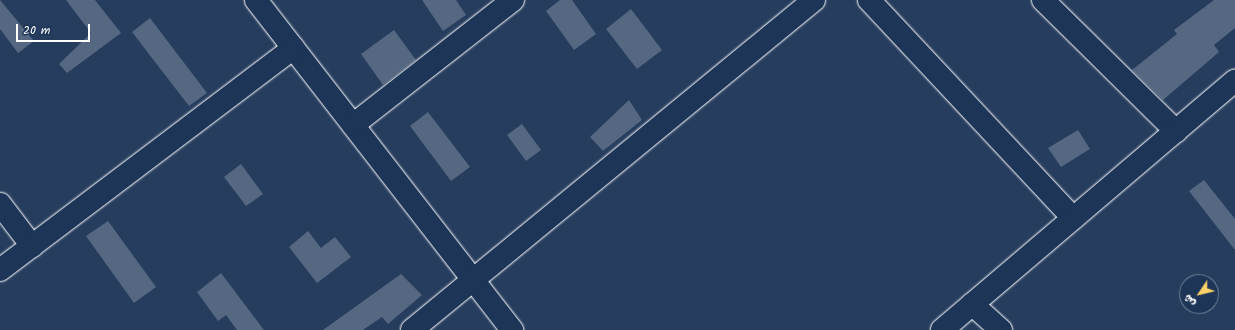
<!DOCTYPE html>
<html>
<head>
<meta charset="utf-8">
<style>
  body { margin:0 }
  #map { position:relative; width:1235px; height:330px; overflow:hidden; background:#263d5e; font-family:Kalam,"Playpen Sans Arabic",sans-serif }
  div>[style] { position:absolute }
  .building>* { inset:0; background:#556781 }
  .roads { filter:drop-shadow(0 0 1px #fff) drop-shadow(0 0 1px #fff) }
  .minor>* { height:22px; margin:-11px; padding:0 11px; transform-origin:11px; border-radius:11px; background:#1d3557 }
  span { translate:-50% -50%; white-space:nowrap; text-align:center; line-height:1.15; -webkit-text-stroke:3px #1d3557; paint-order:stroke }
  .north { position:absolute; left:1179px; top:274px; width:40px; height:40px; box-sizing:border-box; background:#1d3557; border:1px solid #77869a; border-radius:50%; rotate:235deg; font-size:11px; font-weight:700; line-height:16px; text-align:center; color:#fff }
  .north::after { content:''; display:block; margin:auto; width:14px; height:18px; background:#ffd166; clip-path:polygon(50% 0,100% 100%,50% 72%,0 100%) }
  .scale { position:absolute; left:16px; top:24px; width:74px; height:18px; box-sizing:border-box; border:2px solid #fff; border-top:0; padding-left:5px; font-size:12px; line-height:14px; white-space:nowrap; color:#fff; -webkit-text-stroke:3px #1d3557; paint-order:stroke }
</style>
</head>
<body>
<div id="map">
  <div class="building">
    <div style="clip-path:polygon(0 0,34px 41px,18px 53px,0 29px)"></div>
    <div style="clip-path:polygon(66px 0,95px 0,121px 33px,67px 73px,59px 64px,91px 33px)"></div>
    <div style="clip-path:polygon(422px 0,456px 0,466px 15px,443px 31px)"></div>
    <div style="clip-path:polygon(560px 0,572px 0,596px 34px,574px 50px,546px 11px)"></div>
    <div style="clip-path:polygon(1214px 0,1235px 0,1235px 28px,1214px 45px,1219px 52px,1163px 100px,1132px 70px,1177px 34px,1174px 30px)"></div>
    <div style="clip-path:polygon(631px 9px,662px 50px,637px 69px,606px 29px)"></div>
    <div style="clip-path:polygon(150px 18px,207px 93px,189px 106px,132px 32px)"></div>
    <div style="clip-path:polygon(394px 30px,416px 60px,383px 85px,361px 54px)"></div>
    <div style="clip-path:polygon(629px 100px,642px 120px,603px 151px,590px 137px)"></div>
    <div style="clip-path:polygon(428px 112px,470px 167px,451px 181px,410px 126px)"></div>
    <div style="clip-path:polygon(522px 124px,541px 150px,526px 161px,507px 135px)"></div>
    <div style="clip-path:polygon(1078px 130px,1090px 149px,1061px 167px,1048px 148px)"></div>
    <div style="clip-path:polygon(241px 164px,263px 194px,246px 206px,224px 177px)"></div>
    <div style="clip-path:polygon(1204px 180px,1235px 219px,1235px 250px,1189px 191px)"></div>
    <div style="clip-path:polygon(108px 221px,156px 287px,134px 303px,86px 236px)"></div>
    <div style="clip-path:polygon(308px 231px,321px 248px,335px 237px,351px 257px,317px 283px,289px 247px)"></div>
    <div style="clip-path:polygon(221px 273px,264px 330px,237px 330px,226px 315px,218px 321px,197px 292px)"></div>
    <div style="clip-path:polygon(401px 274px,422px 295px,388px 324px,382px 317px,363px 330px,323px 330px)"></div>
  </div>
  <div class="roads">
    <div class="minor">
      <div style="left:256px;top:0;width:418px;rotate:52.2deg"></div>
      <div style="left:869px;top:0;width:299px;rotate:46.9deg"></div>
      <div style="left:1043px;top:0;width:187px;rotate:44.6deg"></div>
      <div style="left:353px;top:125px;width:203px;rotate:-38deg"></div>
      <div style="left:0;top:204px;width:53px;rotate:52.7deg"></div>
      <div style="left:0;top:270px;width:368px;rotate:-37.1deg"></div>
      <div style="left:972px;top:304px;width:39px;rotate:42deg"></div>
      <div style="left:412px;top:330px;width:520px;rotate:-39.38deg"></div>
      <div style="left:942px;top:330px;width:385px;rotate:-40.4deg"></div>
    </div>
  </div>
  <div class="north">ش</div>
  <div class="scale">20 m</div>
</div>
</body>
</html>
